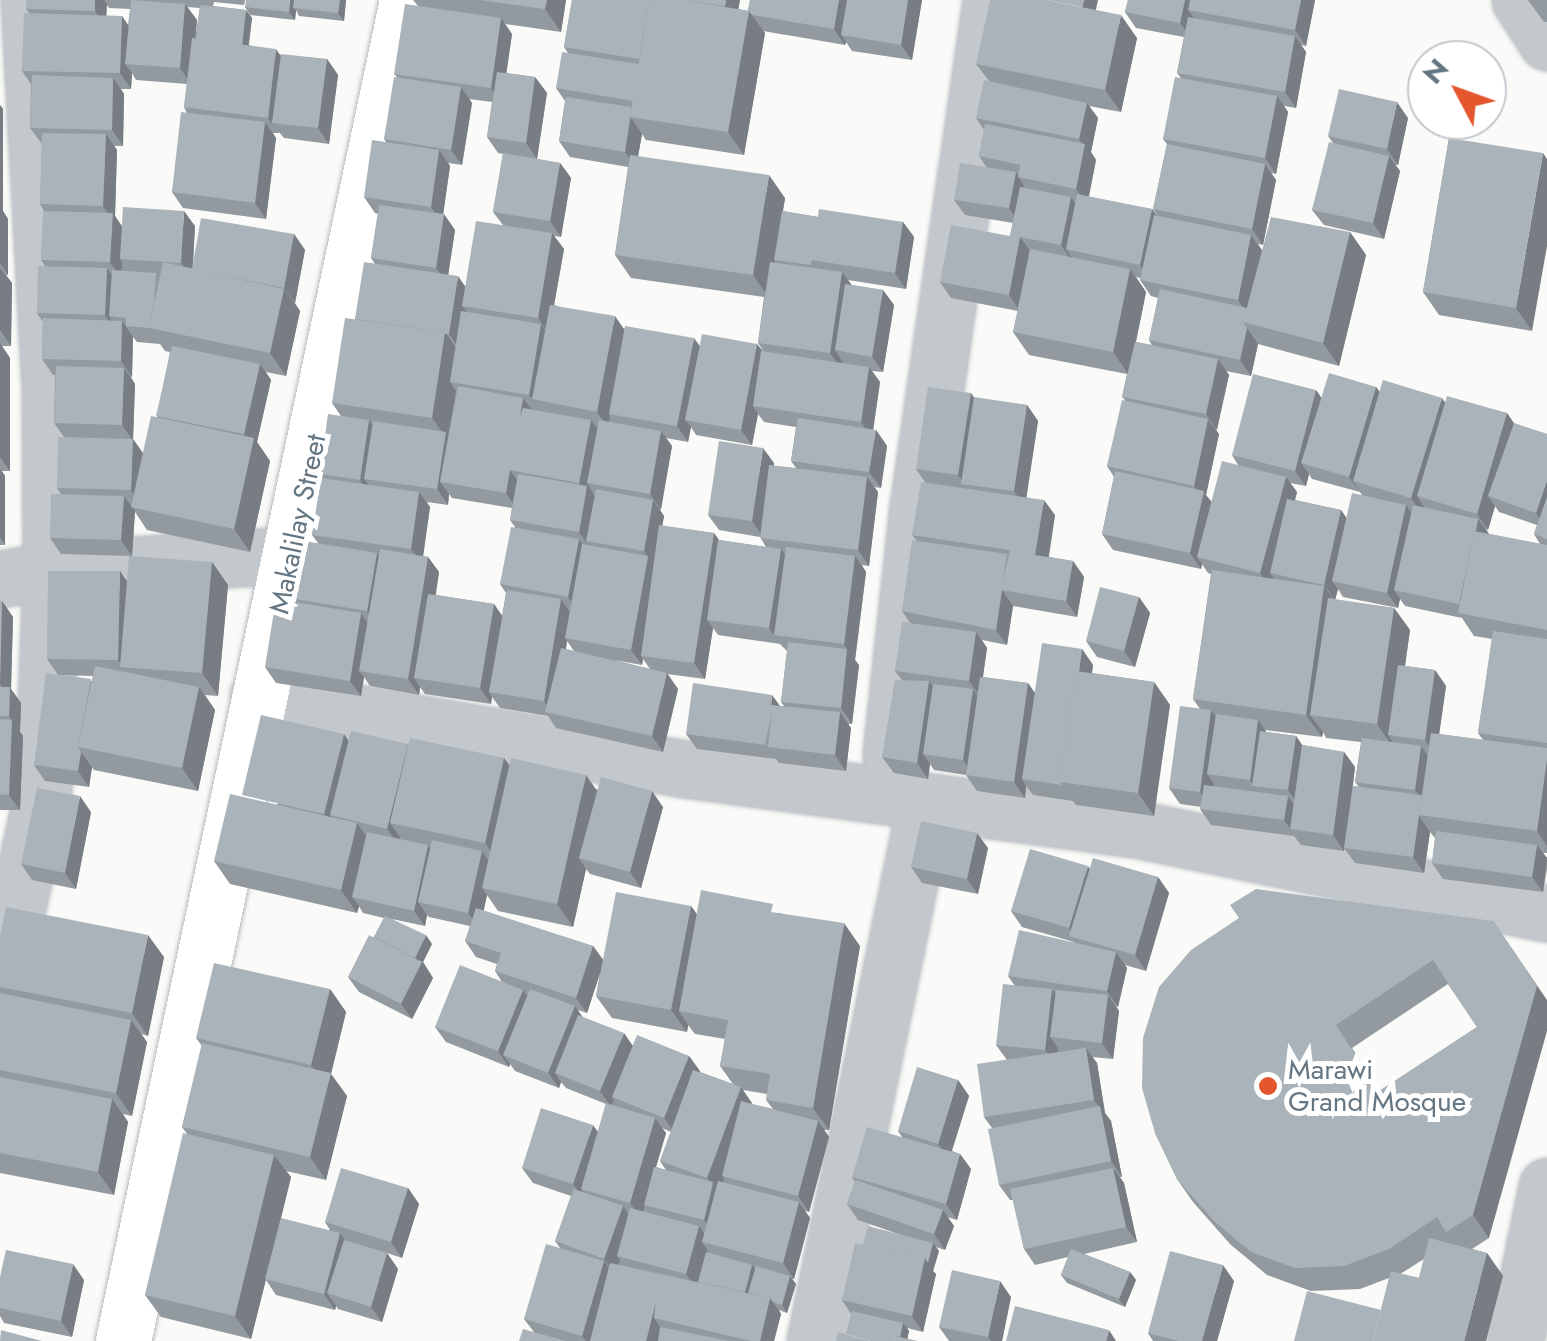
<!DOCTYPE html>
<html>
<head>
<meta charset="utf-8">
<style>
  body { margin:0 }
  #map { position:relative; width:1547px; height:1341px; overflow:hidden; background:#fafaf8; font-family:Jost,sans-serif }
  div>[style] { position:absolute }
  .roads { filter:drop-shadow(0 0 2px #b5babe) drop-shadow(0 0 2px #b5babe) }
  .minor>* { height:55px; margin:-27.5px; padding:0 27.5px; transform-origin:27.5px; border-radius:27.5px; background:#c3c8cc }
  .major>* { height:55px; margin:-27.5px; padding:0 27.5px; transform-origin:27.5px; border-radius:27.5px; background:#fff }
  .wall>* { inset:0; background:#929a9f }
  .shaded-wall>* { inset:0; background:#777d82 }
  .building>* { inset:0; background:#aab3b9 }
  .dots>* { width:28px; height:28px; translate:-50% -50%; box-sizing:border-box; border:5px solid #fff; border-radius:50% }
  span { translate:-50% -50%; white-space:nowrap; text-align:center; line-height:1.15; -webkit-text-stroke:10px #fff; paint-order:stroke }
  .street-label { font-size:28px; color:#657683 }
  .poi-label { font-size:28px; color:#657683 }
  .left { translate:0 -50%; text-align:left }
  .north { position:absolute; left:1407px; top:40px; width:100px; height:100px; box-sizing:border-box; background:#fff; border:2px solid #c1c8cd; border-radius:50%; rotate:311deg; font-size:28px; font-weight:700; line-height:40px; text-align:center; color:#657683 }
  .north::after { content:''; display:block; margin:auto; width:35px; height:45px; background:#e4572e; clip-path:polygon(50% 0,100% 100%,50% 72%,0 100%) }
</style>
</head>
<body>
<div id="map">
  <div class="roads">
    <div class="minor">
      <div style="left:29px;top:0;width:394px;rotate:86.9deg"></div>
      <div style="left:50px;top:393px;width:177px;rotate:89.7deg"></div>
      <div style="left:51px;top:570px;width:241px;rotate:-3.6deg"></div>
      <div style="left:1520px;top:0;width:50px;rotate:57.3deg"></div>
      <div style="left:0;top:579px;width:52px;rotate:-10deg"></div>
      <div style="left:51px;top:570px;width:221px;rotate:92.1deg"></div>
      <div style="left:43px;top:791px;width:198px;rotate:102.6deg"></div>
      <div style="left:258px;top:696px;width:432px;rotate:9.7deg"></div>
      <div style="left:684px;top:769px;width:466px;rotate:7.6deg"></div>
      <div style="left:1146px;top:831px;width:409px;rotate:11.6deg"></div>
      <div style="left:891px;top:754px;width:248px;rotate:-83.8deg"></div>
      <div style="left:918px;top:507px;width:512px;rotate:-81.81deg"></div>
      <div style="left:815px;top:1341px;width:547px;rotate:-78.4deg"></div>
      <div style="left:1515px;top:1341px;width:158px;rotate:-78.3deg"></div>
    </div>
    <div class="major">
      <div style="left:123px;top:1341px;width:1371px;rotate:-78.04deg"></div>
    </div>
  </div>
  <div class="wall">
    <div style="clip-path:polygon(evenodd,27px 0,245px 0,244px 5px,214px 2px,213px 6px,246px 10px,252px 18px,249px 45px,281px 55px,327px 59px,338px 75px,329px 144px,284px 138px,279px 132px,279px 133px,273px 133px,276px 138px,266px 219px,183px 208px,172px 192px,187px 113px,184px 107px,187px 84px,136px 80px,132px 73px,131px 89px,121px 89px,124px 94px,123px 146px,114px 146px,117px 150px,115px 216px,122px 227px,195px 226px,193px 265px,294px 234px,305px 250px,295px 303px,300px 311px,286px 376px,266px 372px,271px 380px,257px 442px,270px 461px,250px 552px,147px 530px,135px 512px,132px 556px,61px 554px,50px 538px,61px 494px,57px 488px,64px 437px,54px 423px,55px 375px,53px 375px,42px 359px,43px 322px,37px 313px,45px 266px,41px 260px,44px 211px,40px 204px,42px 144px,30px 128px,31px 84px,22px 71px,30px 14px,26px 9px,27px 0,106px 4px,109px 8px,130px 9px,128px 26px,122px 16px,106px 16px,106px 4px,27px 0,187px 7px,200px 8px,195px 39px,197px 20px,187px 7px,27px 0,133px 337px,137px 342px,160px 344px,165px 351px,170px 352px,157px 417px,143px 453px,133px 439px,135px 384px,131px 377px,132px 377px,133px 337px)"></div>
    <div style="clip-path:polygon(346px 0,344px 21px,299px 16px,296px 10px,295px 20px,250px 15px,245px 7px)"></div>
    <div style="clip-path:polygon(evenodd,413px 0,566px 0,561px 32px,505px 24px,512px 34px,506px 73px,535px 77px,547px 93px,537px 159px,560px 163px,571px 178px,561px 237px,554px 236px,564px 249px,554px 305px,625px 329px,699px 346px,757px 344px,764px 352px,758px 343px,764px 297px,631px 278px,615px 255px,628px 167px,570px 157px,559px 141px,565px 101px,556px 88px,568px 53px,564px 47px,572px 0,740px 0,738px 9px,748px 11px,750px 0,922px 0,912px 60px,852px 51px,846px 42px,845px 45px,763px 31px,765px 33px,744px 155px,646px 140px,642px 134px,638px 156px,785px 198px,783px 211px,818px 217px,903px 222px,914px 237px,906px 289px,848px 280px,851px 285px,883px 290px,894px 305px,883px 372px,872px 371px,880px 382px,873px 430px,876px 430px,887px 446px,881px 488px,874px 487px,878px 492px,869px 566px,862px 565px,866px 572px,855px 660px,859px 665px,852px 724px,848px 724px,851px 728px,846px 771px,779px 763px,776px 759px,697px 749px,686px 734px,780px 706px,784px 706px,781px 702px,787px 651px,780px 644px,718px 635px,713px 628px,705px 679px,667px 674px,678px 689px,663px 752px,556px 728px,548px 716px,500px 708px,492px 697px,491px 704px,425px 694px,420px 687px,419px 695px,370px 686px,364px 677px,361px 696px,276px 683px,265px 667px,292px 602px,289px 598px,318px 543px,312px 535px,322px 478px,320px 474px,341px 416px,332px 403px,355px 319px,375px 264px,371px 258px,378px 214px,375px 213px,364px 197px,386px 142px,384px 139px,397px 77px,394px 74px,418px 6px,413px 0,469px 99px,492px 102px,487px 137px,498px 153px,503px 154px,493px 212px,503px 225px,465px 287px,448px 275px,455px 230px,443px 214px,450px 166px,448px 163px,462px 165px,472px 103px,469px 99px,413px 0,758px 414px,764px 422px,796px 427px,791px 461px,796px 468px,774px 466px,774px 463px,708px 515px,719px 530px,760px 537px,766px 547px,719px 540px,714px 533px,662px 526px,664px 516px,660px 510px,672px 446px,666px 438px,688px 442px,691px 427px,696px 435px,752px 445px,758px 414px,413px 0,449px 494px,452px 498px,512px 508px,510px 520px,515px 527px,500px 584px,506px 593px,502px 616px,494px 604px,436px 595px,439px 572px,428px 557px,423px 556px,430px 507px,427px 502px,448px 505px,449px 494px,413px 0,567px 641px,574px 651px,566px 649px,567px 641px,413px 0,643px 659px,650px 669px,614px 660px,642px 665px,643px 659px)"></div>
    <div style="clip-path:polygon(evenodd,1128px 0,1315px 0,1306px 46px,1301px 45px,1306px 52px,1296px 108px,1284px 106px,1288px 112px,1276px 174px,1271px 173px,1276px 180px,1263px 245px,1258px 244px,1262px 250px,1350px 232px,1366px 255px,1339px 366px,1258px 344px,1251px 376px,1226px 371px,1229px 375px,1216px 430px,1219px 434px,1206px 495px,1212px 502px,1238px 465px,1232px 455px,1316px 390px,1321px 398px,1376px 387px,1380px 392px,1507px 413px,1514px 424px,1547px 434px,1547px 853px,1543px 853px,1547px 858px,1547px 869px,1543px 892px,1443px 879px,1432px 863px,1435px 838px,1430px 832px,1424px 873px,1355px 863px,1344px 848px,1344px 851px,1301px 845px,1294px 836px,1211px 825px,1200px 809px,1201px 807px,1180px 804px,1169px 788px,1200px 709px,1193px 699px,1211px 574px,1208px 573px,1202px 564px,1201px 569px,1113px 550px,1102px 534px,1114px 477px,1107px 466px,1125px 400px,1122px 397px,1127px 374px,1029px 355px,1013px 332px,1018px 311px,951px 298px,940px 282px,1010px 236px,1013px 223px,965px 215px,954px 200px,987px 168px,979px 156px,984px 130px,976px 118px,989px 81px,976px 64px,1096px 10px,1137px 38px,1121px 112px,1089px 106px,1098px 118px,1091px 152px,1096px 160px,1089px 197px,1152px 209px,1158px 215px,1153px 209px,1167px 144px,1163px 139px,1181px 78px,1177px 73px,1184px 37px,1136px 28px,1125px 12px,1128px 0,1136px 277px,1140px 278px,1140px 280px,1151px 296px,1158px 298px,1149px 340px,1152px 345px,1136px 342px,1146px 292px,1136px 277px,1128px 0,1309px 474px,1312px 479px,1360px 492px,1362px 495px,1346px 518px,1341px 510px,1295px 500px,1297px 492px,1290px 483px,1306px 486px,1309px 474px,1128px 0,1495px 506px,1499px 512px,1537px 525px,1534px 534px,1540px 544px,1489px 534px,1486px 529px,1488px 530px,1495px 506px,1128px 0,1338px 589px,1343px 597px,1398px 608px,1400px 599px,1405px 606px,1462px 618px,1474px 636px,1492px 639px,1478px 733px,1483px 740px,1439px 734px,1446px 686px,1435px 670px,1405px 666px,1410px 630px,1394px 608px,1335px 600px,1338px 589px,1128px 0,1265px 730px,1322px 737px,1323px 732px,1326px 738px,1361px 742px,1355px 782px,1359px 787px,1353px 786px,1355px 767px,1344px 752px,1302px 745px,1296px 736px,1266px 732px,1265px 730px)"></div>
    <div style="clip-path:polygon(1528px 0,1547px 0,1547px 22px,1544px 22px)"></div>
    <div style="clip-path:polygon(0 105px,3px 109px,3px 211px,8px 219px,8px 275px,6px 275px,12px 283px,11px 346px,2px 346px,10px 358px,10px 471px,2px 471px,5px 476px,5px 545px,0 545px)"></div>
    <div style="clip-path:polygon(1408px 118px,1398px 165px,1395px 165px,1400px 171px,1384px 239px,1324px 225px,1312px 210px,1333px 143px,1328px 136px)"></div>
    <div style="clip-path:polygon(1449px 138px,1532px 331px,1439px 315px,1423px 292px)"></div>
    <div style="clip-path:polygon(971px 393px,974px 398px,1027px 405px,1038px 421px,1026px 497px,1055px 515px,1049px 557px,1073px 561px,1084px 577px,1077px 617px,1013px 606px,1007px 645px,982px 640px,987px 648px,983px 677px,1028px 683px,1034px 692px,1082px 649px,1093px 665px,1092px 673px,1154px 682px,1170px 705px,1154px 816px,1076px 805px,1073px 801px,1033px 795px,1026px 786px,1025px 798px,977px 791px,966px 775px,934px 770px,930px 764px,928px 779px,894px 773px,882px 757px,902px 680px,895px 671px,910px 623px,902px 611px,916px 540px,912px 535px,925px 482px,916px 469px)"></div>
    <div style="clip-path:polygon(evenodd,212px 562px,228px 585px,218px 696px,205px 695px,215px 710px,198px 791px,94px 770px,92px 767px,89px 787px,45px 781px,34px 765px,58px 675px,47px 659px,127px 582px,212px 562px,61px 675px,93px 676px,92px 681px,61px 675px)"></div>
    <div style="clip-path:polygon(1139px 597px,1150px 613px,1135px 667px,1097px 657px,1086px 641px)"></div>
    <div style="clip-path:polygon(0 601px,2px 601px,13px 617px,11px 689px,21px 703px,20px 732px,23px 736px,20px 810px,0 810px)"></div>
    <div style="clip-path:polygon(evenodd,348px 741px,408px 744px,504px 758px,510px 766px,663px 807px,641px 888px,590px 874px,586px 869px,573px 927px,498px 911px,487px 895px,483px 911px,593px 946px,603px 960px,691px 906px,697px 914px,780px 913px,860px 946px,829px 1130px,824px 1130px,829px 1137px,809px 1212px,805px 1211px,810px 1218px,794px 1279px,792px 1279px,796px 1284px,787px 1313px,779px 1310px,781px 1314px,774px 1341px,519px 1341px,534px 1332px,524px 1319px,560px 1248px,555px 1241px,571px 1196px,533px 1183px,522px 1168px,598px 1132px,606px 1104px,566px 1088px,561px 1082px,559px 1088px,515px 1071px,510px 1064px,509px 1067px,446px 1042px,435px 1027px,502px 982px,495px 971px,497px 964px,476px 957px,465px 941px,470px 926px,429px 917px,427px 915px,425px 926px,392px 919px,432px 944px,423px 962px,433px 978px,412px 1019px,359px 992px,348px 977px,374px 937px,384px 918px,363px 913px,359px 906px,357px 913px,230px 884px,214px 861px,348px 741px,600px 973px,596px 996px,612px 1018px,687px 1032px,688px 1025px,695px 1034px,725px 1039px,720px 1066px,733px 1084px,700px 1072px,689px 1056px,633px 1046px,582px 1017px,578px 1010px,587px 1013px,600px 973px,348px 741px,743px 1090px,767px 1094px,766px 1100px,773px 1109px,751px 1104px,743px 1090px,348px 741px,662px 1128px,671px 1132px,660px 1161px,666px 1170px,656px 1167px,666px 1133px,662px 1128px)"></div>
    <div style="clip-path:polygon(91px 812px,76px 889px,32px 880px,21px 864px)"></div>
    <div style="clip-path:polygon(988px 848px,978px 894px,922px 883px,911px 867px)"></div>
    <div style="clip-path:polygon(1090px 869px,1158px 877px,1169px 893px,1146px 971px,1125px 965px,1127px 968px,1118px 1007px,1116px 1006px,1119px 1011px,1113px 1059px,1092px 1057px,1097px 1063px,1105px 1113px,1111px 1121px,1122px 1177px,1120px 1177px,1124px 1183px,1137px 1242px,1084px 1254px,1130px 1272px,1136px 1280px,1125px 1307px,1067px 1283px,1061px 1275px,1068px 1257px,1035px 1265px,1024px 1249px,1013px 1200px,1010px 1200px,999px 1185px,992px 1128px,984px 1117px,1007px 1060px,996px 1045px,1015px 986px,1008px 976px,1074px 942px,1022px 927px,1011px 911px)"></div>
    <div style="clip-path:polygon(evenodd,1493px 921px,1489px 1238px,1472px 1249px,1487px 1253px,1503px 1276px,1381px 1310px,1389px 1278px,1360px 1289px,1311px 1291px,1267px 1275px,1230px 1244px,1193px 1202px,1177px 1179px,1155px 1133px,1493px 921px,1448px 984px,1477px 1027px,1380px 1091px,1352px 1048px,1448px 984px,1493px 921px,1424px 1259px,1419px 1278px,1400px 1274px,1405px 1271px,1424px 1259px)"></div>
    <div style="clip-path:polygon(0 937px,164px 957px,148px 1036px,141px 1034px,147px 1042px,132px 1116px,123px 1114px,128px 1122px,114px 1195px,0 1173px)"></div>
    <div style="clip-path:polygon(330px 989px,346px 1012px,331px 1074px,347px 1096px,326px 1180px,286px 1171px,291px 1177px,278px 1231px,330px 1230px,325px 1222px,408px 1188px,419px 1204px,402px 1258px,387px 1253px,398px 1269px,382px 1322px,338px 1309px,336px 1306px,335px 1310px,276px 1295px,266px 1280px,251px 1339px,161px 1317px,145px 1295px,187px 1134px,182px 1127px,202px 1046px,196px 1038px)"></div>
    <div style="clip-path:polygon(958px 1080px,969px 1096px,952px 1151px,960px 1154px,971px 1169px,957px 1220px,947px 1217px,954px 1226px,945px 1250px,936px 1247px,939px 1251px,933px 1271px,936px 1274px,923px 1332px,907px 1328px,909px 1331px,907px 1338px,846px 1334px,851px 1314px,842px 1300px,863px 1245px,901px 1235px,858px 1220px,847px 1204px,855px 1182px,852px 1177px,902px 1137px,898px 1131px)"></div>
    <div style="clip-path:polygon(0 1277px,84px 1280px,72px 1337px,4px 1323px,0 1316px)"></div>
    <div style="clip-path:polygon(1234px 1281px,1217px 1341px,1153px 1341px,1148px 1333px)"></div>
    <div style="clip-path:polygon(1011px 1297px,1002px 1341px,949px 1341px,939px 1327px)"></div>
  </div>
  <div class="shaded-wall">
    <div style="clip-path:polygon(95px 0,104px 0,107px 4px,106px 27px,95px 11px)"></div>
    <div style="clip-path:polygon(290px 0,297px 0,293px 8px,296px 10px,295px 20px,289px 12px)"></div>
    <div style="clip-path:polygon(340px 0,346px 0,344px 21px,338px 13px)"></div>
    <div style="clip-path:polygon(547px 0,566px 0,561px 32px,545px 9px)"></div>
    <div style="clip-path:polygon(726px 0,740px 0,736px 22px,725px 6px)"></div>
    <div style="clip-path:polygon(839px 0,853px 0,841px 35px,846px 42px,845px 45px,834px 29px)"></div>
    <div style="clip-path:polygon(908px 0,922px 0,912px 60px,901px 45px)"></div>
    <div style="clip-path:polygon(1084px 0,1098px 0,1093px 23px,1082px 7px)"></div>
    <div style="clip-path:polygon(1185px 0,1199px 0,1188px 10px,1195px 20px,1191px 38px,1180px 23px)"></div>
    <div style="clip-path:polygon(1301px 0,1315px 0,1306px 46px,1295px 30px)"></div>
    <div style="clip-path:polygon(185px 4px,197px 20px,191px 84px,180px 68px)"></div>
    <div style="clip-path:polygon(246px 10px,252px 18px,247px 55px,242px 47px)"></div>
    <div style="clip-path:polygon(749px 11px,765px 33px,744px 155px,728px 132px)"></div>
    <div style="clip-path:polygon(1121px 15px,1137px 38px,1121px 112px,1105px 90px)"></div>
    <div style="clip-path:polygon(122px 16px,133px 32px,125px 64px,132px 73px,131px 89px,120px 73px)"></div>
    <div style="clip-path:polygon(501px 18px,512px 34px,502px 104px,491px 88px)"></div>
    <div style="clip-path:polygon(1295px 36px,1306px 52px,1296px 108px,1285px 92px)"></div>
    <div style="clip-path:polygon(276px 49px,287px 65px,272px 123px,279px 133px,268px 118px)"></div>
    <div style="clip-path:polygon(327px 59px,338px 75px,329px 144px,318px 128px)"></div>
    <div style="clip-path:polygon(535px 77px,547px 93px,537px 159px,526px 143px)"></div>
    <div style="clip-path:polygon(113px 78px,124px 94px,123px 146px,112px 130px)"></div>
    <div style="clip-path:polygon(461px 87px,472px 103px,462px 165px,451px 150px)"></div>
    <div style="clip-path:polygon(1277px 96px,1288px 112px,1276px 174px,1265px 158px)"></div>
    <div style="clip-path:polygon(1397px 102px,1408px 118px,1398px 165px,1387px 149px)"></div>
    <div style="clip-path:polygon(1087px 103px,1098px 118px,1091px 152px,1096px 160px,1087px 204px,1076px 189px,1084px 146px,1079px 139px)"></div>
    <div style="clip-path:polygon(0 105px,3px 109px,3px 211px,8px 219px,8px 275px,0 263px)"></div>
    <div style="clip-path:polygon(631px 118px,642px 134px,636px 168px,625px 152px)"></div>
    <div style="clip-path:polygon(265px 122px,276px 138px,266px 219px,255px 203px)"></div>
    <div style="clip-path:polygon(106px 134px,117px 150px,115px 216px,124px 229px,120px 259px,122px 263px,121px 278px,110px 262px,112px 219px,103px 206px)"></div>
    <div style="clip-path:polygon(439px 150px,450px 166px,442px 223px,431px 207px)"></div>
    <div style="clip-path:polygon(1543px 153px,1547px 159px,1547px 246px,1532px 331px,1516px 308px)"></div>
    <div style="clip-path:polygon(1389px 156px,1400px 171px,1384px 239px,1373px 223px)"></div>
    <div style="clip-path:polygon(560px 163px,571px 178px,561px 237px,550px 221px)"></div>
    <div style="clip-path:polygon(1265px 164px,1276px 180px,1263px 245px,1252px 229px)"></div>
    <div style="clip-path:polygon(1016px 172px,1026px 190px,1020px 224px,1009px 208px)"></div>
    <div style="clip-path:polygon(769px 175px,785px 198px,769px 298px,753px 275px)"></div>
    <div style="clip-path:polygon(1071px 197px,1082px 213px,1066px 249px,1072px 258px,1072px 261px,1061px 245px)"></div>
    <div style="clip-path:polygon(1152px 209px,1163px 225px,1151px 281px,1140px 265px)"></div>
    <div style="clip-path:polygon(184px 211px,195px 226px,192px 279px,181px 263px)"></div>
    <div style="clip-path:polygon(444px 214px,455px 230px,447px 283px,436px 268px)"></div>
    <div style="clip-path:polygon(903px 222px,914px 237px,906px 289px,895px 273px)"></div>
    <div style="clip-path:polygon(1350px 232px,1366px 255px,1339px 366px,1323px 343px)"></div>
    <div style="clip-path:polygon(552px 233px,564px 249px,549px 334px,538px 318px)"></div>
    <div style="clip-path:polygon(294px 234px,305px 250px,295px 303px,284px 288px)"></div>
    <div style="clip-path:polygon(1251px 235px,1262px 251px,1249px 316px,1238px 300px)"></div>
    <div style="clip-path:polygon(1020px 237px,1031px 252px,1020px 311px,1009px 295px)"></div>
    <div style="clip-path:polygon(0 268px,12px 283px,11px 346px,0 330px)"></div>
    <div style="clip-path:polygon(107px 268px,118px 284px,109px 316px,116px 327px,116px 330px,105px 315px)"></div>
    <div style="clip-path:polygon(1130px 269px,1146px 292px,1129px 375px,1113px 352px)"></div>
    <div style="clip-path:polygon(842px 272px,854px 288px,835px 350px,842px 361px,841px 369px,830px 353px)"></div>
    <div style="clip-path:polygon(458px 276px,469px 292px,462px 306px,466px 311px,460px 350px,449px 334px)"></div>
    <div style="clip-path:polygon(284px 289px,300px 311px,286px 376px,270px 353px)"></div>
    <div style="clip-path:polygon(883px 290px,894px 305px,883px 372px,872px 357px)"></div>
    <div style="clip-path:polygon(615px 316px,626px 332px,609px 414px,610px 417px,608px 427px,597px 412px)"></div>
    <div style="clip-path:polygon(122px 321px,133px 337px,132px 377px,121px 361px)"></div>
    <div style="clip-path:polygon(541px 324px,552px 340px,532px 399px,529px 395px)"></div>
    <div style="clip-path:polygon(1247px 328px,1258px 344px,1251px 376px,1240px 360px)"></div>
    <div style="clip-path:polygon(445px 332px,461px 355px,450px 382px,456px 391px,440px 482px,449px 494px,448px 505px,437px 489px,445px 436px,432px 418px)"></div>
    <div style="clip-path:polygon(694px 338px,705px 353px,685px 420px,691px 427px,688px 442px,677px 426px)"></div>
    <div style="clip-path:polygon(0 343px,10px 358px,10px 471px,0 457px)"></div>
    <div style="clip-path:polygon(757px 344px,768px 359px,753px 406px,758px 414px,752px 445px,741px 430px)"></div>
    <div style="clip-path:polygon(1218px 359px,1229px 375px,1217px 430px,1206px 414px)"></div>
    <div style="clip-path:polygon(260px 364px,271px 380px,257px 442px,270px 461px,250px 552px,234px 529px,252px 445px,244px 434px)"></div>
    <div style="clip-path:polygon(869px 367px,880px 382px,872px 438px,861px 422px)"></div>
    <div style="clip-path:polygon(124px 368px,135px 384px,133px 441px,122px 425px)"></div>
    <div style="clip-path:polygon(1376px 387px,1387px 403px,1353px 481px,1360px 493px,1349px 477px)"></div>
    <div style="clip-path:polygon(1316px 390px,1327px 406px,1301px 463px,1309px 474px,1306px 486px,1295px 471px)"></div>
    <div style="clip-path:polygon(971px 393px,982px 409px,965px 484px,958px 475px)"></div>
    <div style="clip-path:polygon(523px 398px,534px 413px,520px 416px)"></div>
    <div style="clip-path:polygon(1442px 398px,1453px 414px,1417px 496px,1424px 507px,1422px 514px,1411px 498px)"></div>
    <div style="clip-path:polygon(1027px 405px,1038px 421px,1025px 507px,1014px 491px)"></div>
    <div style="clip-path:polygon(1507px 413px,1518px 429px,1488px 496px,1495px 506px,1488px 530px,1477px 514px)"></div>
    <div style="clip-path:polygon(1208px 419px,1219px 434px,1206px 495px,1215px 507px,1197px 557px,1202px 564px,1201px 569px,1190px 553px,1202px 498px,1194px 486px)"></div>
    <div style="clip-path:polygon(369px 420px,380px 436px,364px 479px,372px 490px,371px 496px,360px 480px)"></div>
    <div style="clip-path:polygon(591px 420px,602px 436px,587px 483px,598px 502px,586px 541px,590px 548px,579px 532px,586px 493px,579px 483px)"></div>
    <div style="clip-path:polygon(876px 430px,887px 446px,881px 488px,869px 472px)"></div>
    <div style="clip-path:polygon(661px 431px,672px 446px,661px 510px,650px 494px)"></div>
    <div style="clip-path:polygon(133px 439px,144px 455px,142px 506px,131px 490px)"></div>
    <div style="clip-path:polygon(763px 448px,774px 463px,763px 537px,752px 521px)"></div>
    <div style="clip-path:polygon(0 469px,5px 476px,5px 545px,0 537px)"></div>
    <div style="clip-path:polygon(510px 470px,521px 486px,517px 509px,506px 493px)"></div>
    <div style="clip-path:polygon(867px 477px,878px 492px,869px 566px,858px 550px)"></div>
    <div style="clip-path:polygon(1286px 477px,1297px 492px,1275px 574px,1270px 573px,1274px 579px,1271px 589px,1260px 573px)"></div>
    <div style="clip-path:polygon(1547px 481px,1547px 529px,1536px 513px)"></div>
    <div style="clip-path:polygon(419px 492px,430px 507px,422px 564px,411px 549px)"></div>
    <div style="clip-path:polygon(124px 496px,135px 511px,132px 556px,121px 540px)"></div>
    <div style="clip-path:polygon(653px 500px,664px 516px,641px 656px,643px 659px,642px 665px,631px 650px,648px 557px,644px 551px)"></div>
    <div style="clip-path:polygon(1044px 500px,1055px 515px,1046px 571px,1035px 555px)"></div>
    <div style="clip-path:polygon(1406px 505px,1417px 521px,1394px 590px,1400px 598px,1398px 608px,1387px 593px)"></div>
    <div style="clip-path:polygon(1341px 510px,1352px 526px,1332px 581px,1338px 589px,1335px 600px,1324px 585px)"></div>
    <div style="clip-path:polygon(1478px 519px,1489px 534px,1459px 604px)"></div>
    <div style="clip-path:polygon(714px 533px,725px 549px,707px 620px,713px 628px,705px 679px,694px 663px)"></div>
    <div style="clip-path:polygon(579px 539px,590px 554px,579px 613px,568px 597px)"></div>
    <div style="clip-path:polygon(781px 549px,792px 565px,774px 635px,780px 644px,769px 628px)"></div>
    <div style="clip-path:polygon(377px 553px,388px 569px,378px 626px,367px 611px)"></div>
    <div style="clip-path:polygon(855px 556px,866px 572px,855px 660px,859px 665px,852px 724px,841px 708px,847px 649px,844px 644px)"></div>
    <div style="clip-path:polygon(428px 557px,439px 572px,421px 679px,414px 678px,420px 687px,419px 695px,408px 679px)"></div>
    <div style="clip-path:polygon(1073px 561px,1084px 577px,1077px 617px,1066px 601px)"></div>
    <div style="clip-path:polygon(212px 562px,228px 585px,218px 696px,202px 673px)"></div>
    <div style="clip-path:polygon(120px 571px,131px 587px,123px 667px,118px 660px)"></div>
    <div style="clip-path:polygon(1324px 586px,1340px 608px,1310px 715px,1323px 732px,1322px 737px,1306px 715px)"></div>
    <div style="clip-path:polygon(1002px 590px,1013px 606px,1007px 645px,996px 630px)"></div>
    <div style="clip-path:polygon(1139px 597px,1150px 613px,1135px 667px,1124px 651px)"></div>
    <div style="clip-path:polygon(561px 599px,572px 615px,565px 638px,567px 641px,555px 714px,552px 714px,544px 701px)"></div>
    <div style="clip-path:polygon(2px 601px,13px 617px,11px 689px,21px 703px,20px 732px,23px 736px,20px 810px,9px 795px,12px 720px,9px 716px,10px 698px,0 684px)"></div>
    <div style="clip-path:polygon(494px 604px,505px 620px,489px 692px,492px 697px,491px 704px,480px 688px)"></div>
    <div style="clip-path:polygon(1394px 608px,1410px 630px,1395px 736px,1388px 735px,1394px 744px,1393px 747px,1377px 724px)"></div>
    <div style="clip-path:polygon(361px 613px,372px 629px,359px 671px,364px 677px,361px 696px,350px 681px)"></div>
    <div style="clip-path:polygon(976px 632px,987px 648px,980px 696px,969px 681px)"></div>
    <div style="clip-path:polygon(1082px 649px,1093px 665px,1076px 784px,1063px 782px)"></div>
    <div style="clip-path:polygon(1435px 670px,1446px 686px,1436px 756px,1425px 740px)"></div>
    <div style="clip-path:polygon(667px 673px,678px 689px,663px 752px,652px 736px)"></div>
    <div style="clip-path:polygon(929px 681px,940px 697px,923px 754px,930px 764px,928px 779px,917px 763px)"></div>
    <div style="clip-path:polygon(1154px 682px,1170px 705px,1154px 816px,1138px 793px)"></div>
    <div style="clip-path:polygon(1028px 683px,1039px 699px,1022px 779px,1026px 786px,1025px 798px,1014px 782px)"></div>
    <div style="clip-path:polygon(199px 687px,215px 710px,198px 791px,182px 768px)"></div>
    <div style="clip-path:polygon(973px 689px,984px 705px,974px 776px,963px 760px)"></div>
    <div style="clip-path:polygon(772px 695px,783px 710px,771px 705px)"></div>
    <div style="clip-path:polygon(1211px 710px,1222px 726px,1207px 774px,1214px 784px,1211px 808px,1200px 792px)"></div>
    <div style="clip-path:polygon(840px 712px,851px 728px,846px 771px,835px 755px)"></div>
    <div style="clip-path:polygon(1258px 720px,1269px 736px,1254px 786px,1250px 780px)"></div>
    <div style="clip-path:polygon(344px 734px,355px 750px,330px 815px,336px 824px,335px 830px,324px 814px)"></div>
    <div style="clip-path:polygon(1296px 736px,1307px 752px,1299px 806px,1288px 790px)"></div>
    <div style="clip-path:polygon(408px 744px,390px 823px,400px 837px,398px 844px,387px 829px)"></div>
    <div style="clip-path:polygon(1421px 746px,1432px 762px,1422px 800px,1415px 790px)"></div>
    <div style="clip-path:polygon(81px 752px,92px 767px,89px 787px,78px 771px)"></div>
    <div style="clip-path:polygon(1344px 752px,1355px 767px,1344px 851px,1333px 835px)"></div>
    <div style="clip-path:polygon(504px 758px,520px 781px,501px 866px,485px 843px)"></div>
    <div style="clip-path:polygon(1547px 759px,1547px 846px,1537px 831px)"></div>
    <div style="clip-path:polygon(586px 775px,602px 798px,579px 858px,586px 869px,573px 927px,557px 904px)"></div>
    <div style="clip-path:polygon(652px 791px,663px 807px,641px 888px,630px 872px)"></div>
    <div style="clip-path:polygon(80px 796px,91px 812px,76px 889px,65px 873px)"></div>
    <div style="clip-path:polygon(1288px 796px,1299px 812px,1291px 830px,1284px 820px)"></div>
    <div style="clip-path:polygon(1419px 816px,1430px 832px,1424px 873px,1413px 857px)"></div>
    <div style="clip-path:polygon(357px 823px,373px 846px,352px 897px,359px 906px,357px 913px,341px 890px)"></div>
    <div style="clip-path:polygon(977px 833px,988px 848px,978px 894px,967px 879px)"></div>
    <div style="clip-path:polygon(428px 845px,440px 861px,418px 902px,427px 915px,425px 926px,414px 911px)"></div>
    <div style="clip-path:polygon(1537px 845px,1547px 858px,1543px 892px,1532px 877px)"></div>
    <div style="clip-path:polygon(482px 851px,493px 867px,482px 888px,487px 895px,480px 929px,468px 913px)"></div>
    <div style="clip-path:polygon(1088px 866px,1099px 882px,1076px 938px,1069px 928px)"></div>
    <div style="clip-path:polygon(1158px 877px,1169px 893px,1146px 971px,1135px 955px)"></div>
    <div style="clip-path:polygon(691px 906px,707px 929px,679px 1011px,688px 1025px,687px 1032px,671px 1010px)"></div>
    <div style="clip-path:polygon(1493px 921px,1547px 1000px,1547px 1031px,1489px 1238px,1473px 1215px)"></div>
    <div style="clip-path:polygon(844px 923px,860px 946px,829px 1130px,813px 1108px)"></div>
    <div style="clip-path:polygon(148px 935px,164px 957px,148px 1036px,132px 1013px)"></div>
    <div style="clip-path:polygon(426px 935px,432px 944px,423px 962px,433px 978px,412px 1019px,401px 1004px,415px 959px)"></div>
    <div style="clip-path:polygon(593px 946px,604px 961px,587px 1013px,576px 998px)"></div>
    <div style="clip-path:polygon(1116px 952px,1127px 968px,1118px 1007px,1107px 991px)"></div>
    <div style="clip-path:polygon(330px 989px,346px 1012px,331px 1074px,347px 1096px,326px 1180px,310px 1157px,327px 1087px,311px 1065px)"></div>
    <div style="clip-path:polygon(1052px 989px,1063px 1005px,1050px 1037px,1058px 1048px,1056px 1066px,1045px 1050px)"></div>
    <div style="clip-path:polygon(523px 990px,534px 1006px,503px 1055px,510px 1064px,509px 1067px,498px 1051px)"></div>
    <div style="clip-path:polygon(1108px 995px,1119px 1011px,1113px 1059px,1102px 1043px)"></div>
    <div style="clip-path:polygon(575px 1006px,586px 1022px,555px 1073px,561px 1082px,559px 1088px,548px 1073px)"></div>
    <div style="clip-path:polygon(131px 1020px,147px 1042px,132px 1116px,116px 1093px)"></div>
    <div style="clip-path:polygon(624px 1033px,635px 1049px,612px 1097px,614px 1100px,611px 1107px,600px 1091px)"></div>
    <div style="clip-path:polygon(1086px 1048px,1097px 1063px,1105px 1113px,1111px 1121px,1122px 1177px,1111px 1161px,1100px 1108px,1094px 1100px)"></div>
    <div style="clip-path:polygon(689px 1056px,700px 1071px,676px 1134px,664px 1118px)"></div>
    <div style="clip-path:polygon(958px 1080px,969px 1096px,949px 1159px,938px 1144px)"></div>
    <div style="clip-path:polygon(741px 1087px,752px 1103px,725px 1177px,722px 1176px,724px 1179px,719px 1191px,715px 1236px,704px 1220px,713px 1185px,707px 1178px)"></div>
    <div style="clip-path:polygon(112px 1099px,128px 1122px,114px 1195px,98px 1172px)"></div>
    <div style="clip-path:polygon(655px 1118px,666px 1133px,641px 1218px,630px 1203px)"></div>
    <div style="clip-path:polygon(818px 1121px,829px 1137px,809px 1212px,798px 1196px)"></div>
    <div style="clip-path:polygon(593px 1125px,604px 1140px,581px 1189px,586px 1196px,584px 1200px,573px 1184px)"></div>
    <div style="clip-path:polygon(960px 1154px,971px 1169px,957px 1220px,946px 1204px)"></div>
    <div style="clip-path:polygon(274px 1155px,291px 1177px,251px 1339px,235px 1316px)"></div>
    <div style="clip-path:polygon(1113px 1168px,1124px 1183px,1137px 1242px,1126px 1227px)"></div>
    <div style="clip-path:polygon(408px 1188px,419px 1204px,402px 1258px,391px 1242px)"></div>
    <div style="clip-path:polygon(799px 1202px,810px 1218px,794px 1279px,783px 1263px)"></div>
    <div style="clip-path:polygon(623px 1206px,634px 1222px,617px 1256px,620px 1260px,615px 1275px,604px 1259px)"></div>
    <div style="clip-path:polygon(943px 1210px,954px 1226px,945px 1250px,934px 1234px)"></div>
    <div style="clip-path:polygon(699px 1226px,710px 1242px,702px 1242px,708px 1251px,697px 1290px,686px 1274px)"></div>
    <div style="clip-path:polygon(340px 1233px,351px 1248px,327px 1293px,336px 1306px,335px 1310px,324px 1294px)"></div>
    <div style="clip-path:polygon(933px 1243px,939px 1251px,933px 1271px,936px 1274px,923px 1332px,912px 1316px,925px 1258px)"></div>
    <div style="clip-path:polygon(387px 1253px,398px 1269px,382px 1322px,371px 1307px)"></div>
    <div style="clip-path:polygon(1487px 1253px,1503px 1276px,1486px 1341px,1464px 1341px)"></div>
    <div style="clip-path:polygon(604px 1261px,615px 1277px,596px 1341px,586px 1341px,582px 1336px)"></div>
    <div style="clip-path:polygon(73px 1264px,84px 1280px,72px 1337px,61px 1321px)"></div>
    <div style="clip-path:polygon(752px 1265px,758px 1273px,752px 1295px,744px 1295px)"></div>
    <div style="clip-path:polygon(1223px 1265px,1234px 1281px,1217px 1341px,1202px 1341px)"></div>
    <div style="clip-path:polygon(1130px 1272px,1136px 1280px,1125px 1307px,1119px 1299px)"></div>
    <div style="clip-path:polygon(790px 1276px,796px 1284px,787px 1313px,782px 1305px)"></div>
    <div style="clip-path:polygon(1000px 1281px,1011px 1297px,1002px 1341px,991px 1341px,988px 1337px)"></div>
    <div style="clip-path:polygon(770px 1298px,781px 1314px,774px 1341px,760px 1341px)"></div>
    <div style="clip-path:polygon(656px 1302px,654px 1318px,663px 1331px,661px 1341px,646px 1341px)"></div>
    <div style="clip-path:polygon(903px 1323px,909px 1331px,907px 1341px,899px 1341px)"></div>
    <div style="clip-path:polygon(1109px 1330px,1116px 1341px,1106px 1341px)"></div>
  </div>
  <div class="building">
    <div style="clip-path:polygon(27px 0,95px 0,95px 11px,26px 9px)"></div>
    <div style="clip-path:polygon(131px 0,185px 4px,180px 68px,125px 64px)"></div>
    <div style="clip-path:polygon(246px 0,290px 0,289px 12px,245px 7px)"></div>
    <div style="clip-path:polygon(294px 0,340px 0,338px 13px,293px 8px)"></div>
    <div style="clip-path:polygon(480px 0,547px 0,545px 9px)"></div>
    <div style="clip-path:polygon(572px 0,649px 0,639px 59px,564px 47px)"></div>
    <div style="clip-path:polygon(649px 0,684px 0,749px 11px,728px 132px,630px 117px)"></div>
    <div style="clip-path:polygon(684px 0,726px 0,725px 6px)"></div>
    <div style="clip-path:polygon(750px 0,839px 0,834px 29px,752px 15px,749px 11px,747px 14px)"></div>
    <div style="clip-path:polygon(847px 0,908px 0,901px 45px,841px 35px)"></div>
    <div style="clip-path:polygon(990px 0,1046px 0,1121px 15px,1105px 90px,976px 64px)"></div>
    <div style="clip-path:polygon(1046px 0,1084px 0,1082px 7px)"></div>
    <div style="clip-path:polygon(1128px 0,1185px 0,1180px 23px,1125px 12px)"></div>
    <div style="clip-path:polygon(1190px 0,1301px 0,1295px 30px,1188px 10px)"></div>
    <div style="clip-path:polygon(405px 4px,501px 18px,491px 88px,394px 74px)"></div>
    <div style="clip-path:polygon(200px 5px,246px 10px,242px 45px,196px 39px)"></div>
    <div style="clip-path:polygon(24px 13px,122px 16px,120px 73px,22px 71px)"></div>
    <div style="clip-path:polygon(1188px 17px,1295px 36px,1285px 92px,1177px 73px)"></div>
    <div style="clip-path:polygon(192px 38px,276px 49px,268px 118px,184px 107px)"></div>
    <div style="clip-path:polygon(562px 52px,639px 64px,633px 101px,556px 88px)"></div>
    <div style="clip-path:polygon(281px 54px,327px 59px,318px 128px,272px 123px)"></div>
    <div style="clip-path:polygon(497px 72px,535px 77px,526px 143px,487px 137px)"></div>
    <div style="clip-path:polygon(32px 75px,113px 78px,112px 130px,30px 128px)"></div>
    <div style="clip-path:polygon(394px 77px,461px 87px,451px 150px,384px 139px)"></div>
    <div style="clip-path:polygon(1175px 77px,1277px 96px,1265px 158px,1163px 139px)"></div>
    <div style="clip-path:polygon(984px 80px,1087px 103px,1079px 139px,976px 118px)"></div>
    <div style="clip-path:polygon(1339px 89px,1397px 102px,1387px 149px,1328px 136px)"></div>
    <div style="clip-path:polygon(566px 97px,631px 107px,625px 152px,559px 141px)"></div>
    <div style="clip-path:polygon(181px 112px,265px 122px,255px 203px,172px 192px)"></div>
    <div style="clip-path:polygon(985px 124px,1085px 144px,1076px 189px,1018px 177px,1020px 165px,979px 156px)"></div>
    <div style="clip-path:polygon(42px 133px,106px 134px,103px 206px,40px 204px)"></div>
    <div style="clip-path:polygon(1449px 138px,1543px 153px,1516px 308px,1423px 292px)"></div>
    <div style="clip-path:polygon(372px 140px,439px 150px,431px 207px,364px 197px)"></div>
    <div style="clip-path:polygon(1329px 142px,1389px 156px,1373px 223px,1312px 210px)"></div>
    <div style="clip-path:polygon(1167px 144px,1265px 164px,1252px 229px,1153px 209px)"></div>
    <div style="clip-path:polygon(503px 153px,560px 163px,550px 221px,493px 212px)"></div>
    <div style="clip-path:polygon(630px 155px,769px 175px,753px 275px,615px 255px)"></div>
    <div style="clip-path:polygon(960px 163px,1016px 172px,1009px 208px,954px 200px)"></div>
    <div style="clip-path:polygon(1020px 187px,1071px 197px,1061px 245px,1020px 237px,1009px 295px,940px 282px,951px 225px,1010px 236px)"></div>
    <div style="clip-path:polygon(1077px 194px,1152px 209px,1140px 265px,1066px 249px)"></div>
    <div style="clip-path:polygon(379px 205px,444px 214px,436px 268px,371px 258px)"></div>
    <div style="clip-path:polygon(123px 207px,184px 211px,181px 263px,120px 259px)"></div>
    <div style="clip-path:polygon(819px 209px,903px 222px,895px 273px,811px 260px)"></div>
    <div style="clip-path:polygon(43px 211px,113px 213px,110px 262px,41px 260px)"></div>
    <div style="clip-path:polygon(782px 211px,818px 217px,811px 265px,774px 260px)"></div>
    <div style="clip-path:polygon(1154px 215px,1251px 235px,1238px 300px,1140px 280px)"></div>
    <div style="clip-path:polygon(1271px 217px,1350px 232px,1323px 343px,1243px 322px)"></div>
    <div style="clip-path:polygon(201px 218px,294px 234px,284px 288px,192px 269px)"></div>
    <div style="clip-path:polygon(476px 221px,552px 233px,538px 318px,462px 306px)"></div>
    <div style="clip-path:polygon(1030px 249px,1130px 269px,1113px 352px,1013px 332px)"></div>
    <div style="clip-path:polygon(163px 262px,284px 289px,270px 353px,149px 328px)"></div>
    <div style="clip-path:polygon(364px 262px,458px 276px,449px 334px,445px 334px,445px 332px,355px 319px)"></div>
    <div style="clip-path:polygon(770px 262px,842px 272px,830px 353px,758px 343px)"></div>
    <div style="clip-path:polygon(38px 266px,107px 268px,105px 315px,37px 313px)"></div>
    <div style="clip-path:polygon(112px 270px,156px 273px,154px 303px,149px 328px,126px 326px,126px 318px,109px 316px)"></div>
    <div style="clip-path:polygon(845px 284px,883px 290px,872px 357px,835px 350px)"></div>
    <div style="clip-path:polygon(1160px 289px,1247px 308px,1243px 322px,1247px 328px,1240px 360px,1149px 340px)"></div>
    <div style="clip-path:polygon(550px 305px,615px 316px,597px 412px,532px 399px)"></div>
    <div style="clip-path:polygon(461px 311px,541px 324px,529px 395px,450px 382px)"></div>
    <div style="clip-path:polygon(43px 318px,122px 321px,121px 361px,42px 359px)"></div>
    <div style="clip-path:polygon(345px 318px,445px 332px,432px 418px,332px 403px)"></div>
    <div style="clip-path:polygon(625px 326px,694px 338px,677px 426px,609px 414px)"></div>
    <div style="clip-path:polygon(702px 334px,757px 344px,741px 430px,685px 420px)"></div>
    <div style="clip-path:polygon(1135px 342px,1218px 359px,1206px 414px,1122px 397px)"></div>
    <div style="clip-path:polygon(172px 346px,260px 364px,244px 434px,156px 416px)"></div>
    <div style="clip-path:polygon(761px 351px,869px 367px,861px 422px,753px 406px)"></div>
    <div style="clip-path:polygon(56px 366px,124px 368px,122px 425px,54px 423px)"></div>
    <div style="clip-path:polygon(1329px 373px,1376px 387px,1349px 477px,1301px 463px)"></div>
    <div style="clip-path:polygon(1253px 374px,1316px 390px,1295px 471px,1232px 455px)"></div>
    <div style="clip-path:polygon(1383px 380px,1442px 398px,1411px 498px,1353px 481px)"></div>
    <div style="clip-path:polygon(458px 386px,523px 398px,520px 416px,523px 408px,591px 420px,579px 483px,510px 470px,506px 493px,440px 482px)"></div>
    <div style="clip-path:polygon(928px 387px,971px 393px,958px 475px,916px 469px)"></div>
    <div style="clip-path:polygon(1447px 396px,1507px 413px,1477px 514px,1417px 496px)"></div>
    <div style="clip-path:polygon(974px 397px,1027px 405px,1014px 491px,961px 484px)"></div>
    <div style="clip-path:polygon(1122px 400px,1208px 419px,1194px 486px,1107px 466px)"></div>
    <div style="clip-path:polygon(328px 414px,369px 420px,360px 480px,320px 474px)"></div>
    <div style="clip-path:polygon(151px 416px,254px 438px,234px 529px,131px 507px)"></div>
    <div style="clip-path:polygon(798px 418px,876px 430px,869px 472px,791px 461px)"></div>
    <div style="clip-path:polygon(599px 420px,661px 431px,650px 494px,587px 483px)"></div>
    <div style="clip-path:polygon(373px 421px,446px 432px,437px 489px,364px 479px)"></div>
    <div style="clip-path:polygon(1514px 423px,1547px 434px,1547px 481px,1536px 513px,1488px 496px)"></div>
    <div style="clip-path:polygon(58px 437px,133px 439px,131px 490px,57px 488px)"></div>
    <div style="clip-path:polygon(719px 441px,763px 448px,752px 521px,708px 515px)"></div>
    <div style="clip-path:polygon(1222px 461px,1286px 477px,1260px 573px,1197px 557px)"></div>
    <div style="clip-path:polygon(769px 465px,867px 477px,858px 550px,760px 538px)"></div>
    <div style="clip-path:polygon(1115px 471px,1204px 491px,1190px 553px,1102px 534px)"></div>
    <div style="clip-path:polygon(518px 474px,587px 486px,579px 532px,510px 520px)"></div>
    <div style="clip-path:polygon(321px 478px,419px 492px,411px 549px,312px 535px)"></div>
    <div style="clip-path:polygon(921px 482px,1044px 500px,1035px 555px,1073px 561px,1066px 601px,1002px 590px,996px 630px,902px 611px,912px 540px,1007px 554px,1002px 584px,1010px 550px,912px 535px)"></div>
    <div style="clip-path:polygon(596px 489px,653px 500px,644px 551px,586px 541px)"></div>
    <div style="clip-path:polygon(1352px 493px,1406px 505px,1387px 593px,1332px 581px)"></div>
    <div style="clip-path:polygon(51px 494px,124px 496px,121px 540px,50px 538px)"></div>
    <div style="clip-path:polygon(1547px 497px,1547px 539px,1534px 534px)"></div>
    <div style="clip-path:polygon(1287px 499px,1341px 510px,1324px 585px,1270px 573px)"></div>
    <div style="clip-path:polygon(1413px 505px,1478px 519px,1476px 531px,1474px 531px,1459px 604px,1394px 590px)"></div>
    <div style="clip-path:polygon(659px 525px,714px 533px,694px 663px,641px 656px)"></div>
    <div style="clip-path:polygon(511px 527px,579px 539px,568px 597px,500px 584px)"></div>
    <div style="clip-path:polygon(1474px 531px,1547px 545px,1547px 630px,1458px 613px)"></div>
    <div style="clip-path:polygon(298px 540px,377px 553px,367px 611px,289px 598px)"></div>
    <div style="clip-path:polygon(718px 540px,781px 549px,769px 628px,707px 620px)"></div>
    <div style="clip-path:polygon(582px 544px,648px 556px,631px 650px,565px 638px)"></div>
    <div style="clip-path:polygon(786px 547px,855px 556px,844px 644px,774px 635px)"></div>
    <div style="clip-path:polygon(380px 549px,428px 557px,408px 679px,359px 671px)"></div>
    <div style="clip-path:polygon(129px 556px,212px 562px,202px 673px,120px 667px)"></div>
    <div style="clip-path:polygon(1212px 570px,1324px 586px,1306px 715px,1193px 699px)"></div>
    <div style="clip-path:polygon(48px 571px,120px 571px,118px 660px,47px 659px)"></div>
    <div style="clip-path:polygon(1100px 587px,1139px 597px,1124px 651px,1086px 641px)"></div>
    <div style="clip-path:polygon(507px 590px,561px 599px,544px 701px,489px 692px)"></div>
    <div style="clip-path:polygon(428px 594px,494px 604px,480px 688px,414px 678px)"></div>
    <div style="clip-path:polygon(1328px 598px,1394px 608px,1377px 724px,1310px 715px)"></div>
    <div style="clip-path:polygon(276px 599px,361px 613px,350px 681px,265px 667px)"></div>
    <div style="clip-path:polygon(0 601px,2px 601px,0 684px)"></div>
    <div style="clip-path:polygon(902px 622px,976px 632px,969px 681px,895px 671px)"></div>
    <div style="clip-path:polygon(1493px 631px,1547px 639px,1547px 743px,1478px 733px)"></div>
    <div style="clip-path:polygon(788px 642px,847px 649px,841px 708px,781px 702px)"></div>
    <div style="clip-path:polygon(1042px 643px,1082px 649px,1079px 672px,1076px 671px,1060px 782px,1062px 785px,1022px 779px)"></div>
    <div style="clip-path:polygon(561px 648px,667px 673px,652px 736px,545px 712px)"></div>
    <div style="clip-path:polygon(1398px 665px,1435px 670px,1425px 740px,1388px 735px)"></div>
    <div style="clip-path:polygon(95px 666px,199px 687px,182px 768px,78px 747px)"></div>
    <div style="clip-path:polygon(1076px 671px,1154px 682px,1138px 793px,1060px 782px)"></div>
    <div style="clip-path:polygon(46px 673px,91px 679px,78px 747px,81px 752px,78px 771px,34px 765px)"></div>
    <div style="clip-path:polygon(980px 677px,1028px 683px,1014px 782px,966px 775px)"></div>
    <div style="clip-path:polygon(895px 680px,929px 681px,917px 763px,882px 757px)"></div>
    <div style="clip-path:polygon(693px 683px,772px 695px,771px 705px,840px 712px,835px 755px,768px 747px,772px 711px,765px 745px,686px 734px)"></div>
    <div style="clip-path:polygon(933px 684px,973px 689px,963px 760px,923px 754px)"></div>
    <div style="clip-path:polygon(0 687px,10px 687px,9px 716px,0 716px)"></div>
    <div style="clip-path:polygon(1180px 706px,1211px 710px,1200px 792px,1169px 788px)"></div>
    <div style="clip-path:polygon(1216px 714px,1258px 720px,1250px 780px,1207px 774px)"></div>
    <div style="clip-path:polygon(261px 715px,344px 734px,324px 814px,242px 795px)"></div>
    <div style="clip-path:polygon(0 719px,12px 720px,9px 795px,0 794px)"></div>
    <div style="clip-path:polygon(351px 731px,408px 744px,387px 829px,330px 815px)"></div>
    <div style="clip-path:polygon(1260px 731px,1296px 736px,1288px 790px,1252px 786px)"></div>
    <div style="clip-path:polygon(1431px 733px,1547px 748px,1547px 759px,1537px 831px,1419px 815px)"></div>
    <div style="clip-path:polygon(410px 738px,504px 758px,485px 843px,390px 823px)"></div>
    <div style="clip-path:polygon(1362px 738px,1421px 746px,1415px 790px,1355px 782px)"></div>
    <div style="clip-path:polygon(1302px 745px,1344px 752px,1333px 835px,1290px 829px)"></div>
    <div style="clip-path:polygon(511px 758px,586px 775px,557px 904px,482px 888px)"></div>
    <div style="clip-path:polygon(601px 777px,652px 791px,630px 872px,579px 858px)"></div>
    <div style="clip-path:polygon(1204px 785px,1288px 796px,1284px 820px,1200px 809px)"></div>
    <div style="clip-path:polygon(1353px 786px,1422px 795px,1413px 857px,1344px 848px)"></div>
    <div style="clip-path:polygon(37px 788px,80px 796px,65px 873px,21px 864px)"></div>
    <div style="clip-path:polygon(230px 794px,357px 823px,341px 890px,214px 861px)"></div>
    <div style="clip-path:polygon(921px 821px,977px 833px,967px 879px,911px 867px)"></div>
    <div style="clip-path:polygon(1436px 831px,1537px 845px,1532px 877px,1432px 863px)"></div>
    <div style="clip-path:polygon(367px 832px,428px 845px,414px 911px,352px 897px)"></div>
    <div style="clip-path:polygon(432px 840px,482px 851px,468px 913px,418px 902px)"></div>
    <div style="clip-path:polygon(1030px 849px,1088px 866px,1069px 928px,1011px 911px)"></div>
    <div style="clip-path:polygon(1093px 858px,1158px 877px,1135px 955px,1069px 936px)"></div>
    <div style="clip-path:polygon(evenodd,1256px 889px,1493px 921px,1537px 986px,1473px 1215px,1446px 1232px,1437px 1217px,1389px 1249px,1344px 1266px,1295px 1268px,1251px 1252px,1214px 1221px,1177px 1179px,1155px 1133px,1142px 1088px,1143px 1038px,1159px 987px,1191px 950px,1239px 918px,1230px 905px,1256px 889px,1433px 960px,1477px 1027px,1379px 1091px,1336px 1025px,1433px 960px)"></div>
    <div style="clip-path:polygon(701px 890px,773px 904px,771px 912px,844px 923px,813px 1108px,766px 1100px,770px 1074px,720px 1066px,728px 1020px,679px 1011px)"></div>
    <div style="clip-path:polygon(616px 892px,691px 906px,671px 1010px,596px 996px)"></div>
    <div style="clip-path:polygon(6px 907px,148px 935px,132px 1013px,0 987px,0 937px)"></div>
    <div style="clip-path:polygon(476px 908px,593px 946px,576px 998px,495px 971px,501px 953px,465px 941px)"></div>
    <div style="clip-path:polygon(385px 916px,426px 935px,415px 958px,374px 937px)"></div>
    <div style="clip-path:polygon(1019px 930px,1116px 952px,1107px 991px,1008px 976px)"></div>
    <div style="clip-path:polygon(369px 935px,422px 962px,401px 1004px,348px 977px)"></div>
    <div style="clip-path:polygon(214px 963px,330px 989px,311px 1065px,196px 1038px)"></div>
    <div style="clip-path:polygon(460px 965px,523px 990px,498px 1051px,435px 1027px)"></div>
    <div style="clip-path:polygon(1003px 984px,1052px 989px,1045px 1050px,996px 1045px)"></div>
    <div style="clip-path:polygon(530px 989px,575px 1006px,548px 1073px,503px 1055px)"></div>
    <div style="clip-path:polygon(1056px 990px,1108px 995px,1102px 1043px,1050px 1037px)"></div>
    <div style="clip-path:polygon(0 993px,131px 1020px,116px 1093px,0 1070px)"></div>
    <div style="clip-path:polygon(578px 1015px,624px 1033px,600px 1091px,555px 1073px)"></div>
    <div style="clip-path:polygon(637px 1035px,689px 1056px,664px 1118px,612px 1097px)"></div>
    <div style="clip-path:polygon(202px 1043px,331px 1073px,310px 1157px,182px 1127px)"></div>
    <div style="clip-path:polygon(1086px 1048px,1094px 1100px,984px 1117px,977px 1064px)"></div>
    <div style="clip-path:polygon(917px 1067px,958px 1080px,938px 1144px,898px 1131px)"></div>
    <div style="clip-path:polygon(693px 1070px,741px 1087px,707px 1178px,660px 1161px)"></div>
    <div style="clip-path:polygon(0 1077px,112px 1099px,98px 1172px,0 1153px)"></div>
    <div style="clip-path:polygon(741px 1101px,818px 1121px,798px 1196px,722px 1176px)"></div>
    <div style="clip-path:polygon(606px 1103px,655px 1118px,630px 1203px,581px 1189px)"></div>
    <div style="clip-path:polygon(1100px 1106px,1111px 1161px,999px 1185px,988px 1129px)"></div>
    <div style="clip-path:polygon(541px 1108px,593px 1125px,573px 1184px,522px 1168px)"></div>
    <div style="clip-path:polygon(867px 1127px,960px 1154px,946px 1204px,852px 1177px)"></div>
    <div style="clip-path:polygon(183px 1133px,274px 1155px,235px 1316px,145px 1295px)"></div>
    <div style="clip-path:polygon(654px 1167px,713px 1182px,704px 1220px,644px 1205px)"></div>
    <div style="clip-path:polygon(341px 1168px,408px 1188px,391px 1242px,325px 1222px)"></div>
    <div style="clip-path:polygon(1113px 1168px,1126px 1227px,1024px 1249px,1010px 1189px)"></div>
    <div style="clip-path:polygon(856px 1180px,943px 1210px,934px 1234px,847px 1204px)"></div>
    <div style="clip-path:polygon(718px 1181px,799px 1202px,783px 1263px,702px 1242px)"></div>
    <div style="clip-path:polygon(574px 1189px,623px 1206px,604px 1259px,555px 1241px)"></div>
    <div style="clip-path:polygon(630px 1208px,699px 1226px,686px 1274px,617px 1256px)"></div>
    <div style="clip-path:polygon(281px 1218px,340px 1233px,324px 1294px,265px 1279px)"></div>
    <div style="clip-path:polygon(868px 1226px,933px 1243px,928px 1263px,925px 1258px,863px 1245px)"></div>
    <div style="clip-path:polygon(1429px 1238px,1487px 1253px,1464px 1341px,1373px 1341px,1391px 1271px,1419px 1278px)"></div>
    <div style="clip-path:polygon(344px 1240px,387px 1253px,371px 1307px,327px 1293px)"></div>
    <div style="clip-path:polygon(855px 1243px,925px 1258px,912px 1316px,842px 1300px)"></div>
    <div style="clip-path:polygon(546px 1244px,604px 1261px,582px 1336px,524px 1319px)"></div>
    <div style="clip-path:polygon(1071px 1249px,1130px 1272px,1119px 1299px,1061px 1275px)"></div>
    <div style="clip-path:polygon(6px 1250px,73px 1264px,61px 1321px,0 1308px,0 1277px)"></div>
    <div style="clip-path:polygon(1170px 1251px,1223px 1265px,1202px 1341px,1178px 1341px,1148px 1333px)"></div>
    <div style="clip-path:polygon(706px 1252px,752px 1265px,745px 1292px,698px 1282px)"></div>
    <div style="clip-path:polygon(610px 1263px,770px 1298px,760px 1341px,751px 1341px,654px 1318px,656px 1302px,646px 1341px,590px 1341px)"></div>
    <div style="clip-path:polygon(756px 1266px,790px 1276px,782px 1305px,773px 1302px,770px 1298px,748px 1293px)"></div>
    <div style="clip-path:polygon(952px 1270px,1000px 1281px,988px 1337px,939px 1327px)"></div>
    <div style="clip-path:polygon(1307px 1291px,1381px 1310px,1373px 1341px,1294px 1341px)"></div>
    <div style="clip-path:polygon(1015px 1306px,1109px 1330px,1106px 1341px,1006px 1341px)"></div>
    <div style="clip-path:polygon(852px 1311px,903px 1323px,900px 1337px,895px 1336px,894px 1341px,871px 1341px,846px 1334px)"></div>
    <div style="clip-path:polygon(660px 1327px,729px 1341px,658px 1341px)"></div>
    <div style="clip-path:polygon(523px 1329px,566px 1341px,519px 1341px)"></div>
    <div style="clip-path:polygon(1px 1330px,42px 1341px,0 1341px)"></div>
    <div style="clip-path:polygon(838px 1332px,871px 1341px,836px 1341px)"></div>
    <div style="clip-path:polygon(895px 1336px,918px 1341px,894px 1341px)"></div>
  </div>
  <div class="dots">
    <div style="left:1268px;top:1086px;background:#e4572e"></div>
  </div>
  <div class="street-label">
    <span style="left:298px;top:524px;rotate:-78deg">Makalilay Street</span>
  </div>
  <div class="poi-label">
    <span class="left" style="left:1288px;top:1086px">Marawi<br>Grand Mosque</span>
  </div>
  <div class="north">N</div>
</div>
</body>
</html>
